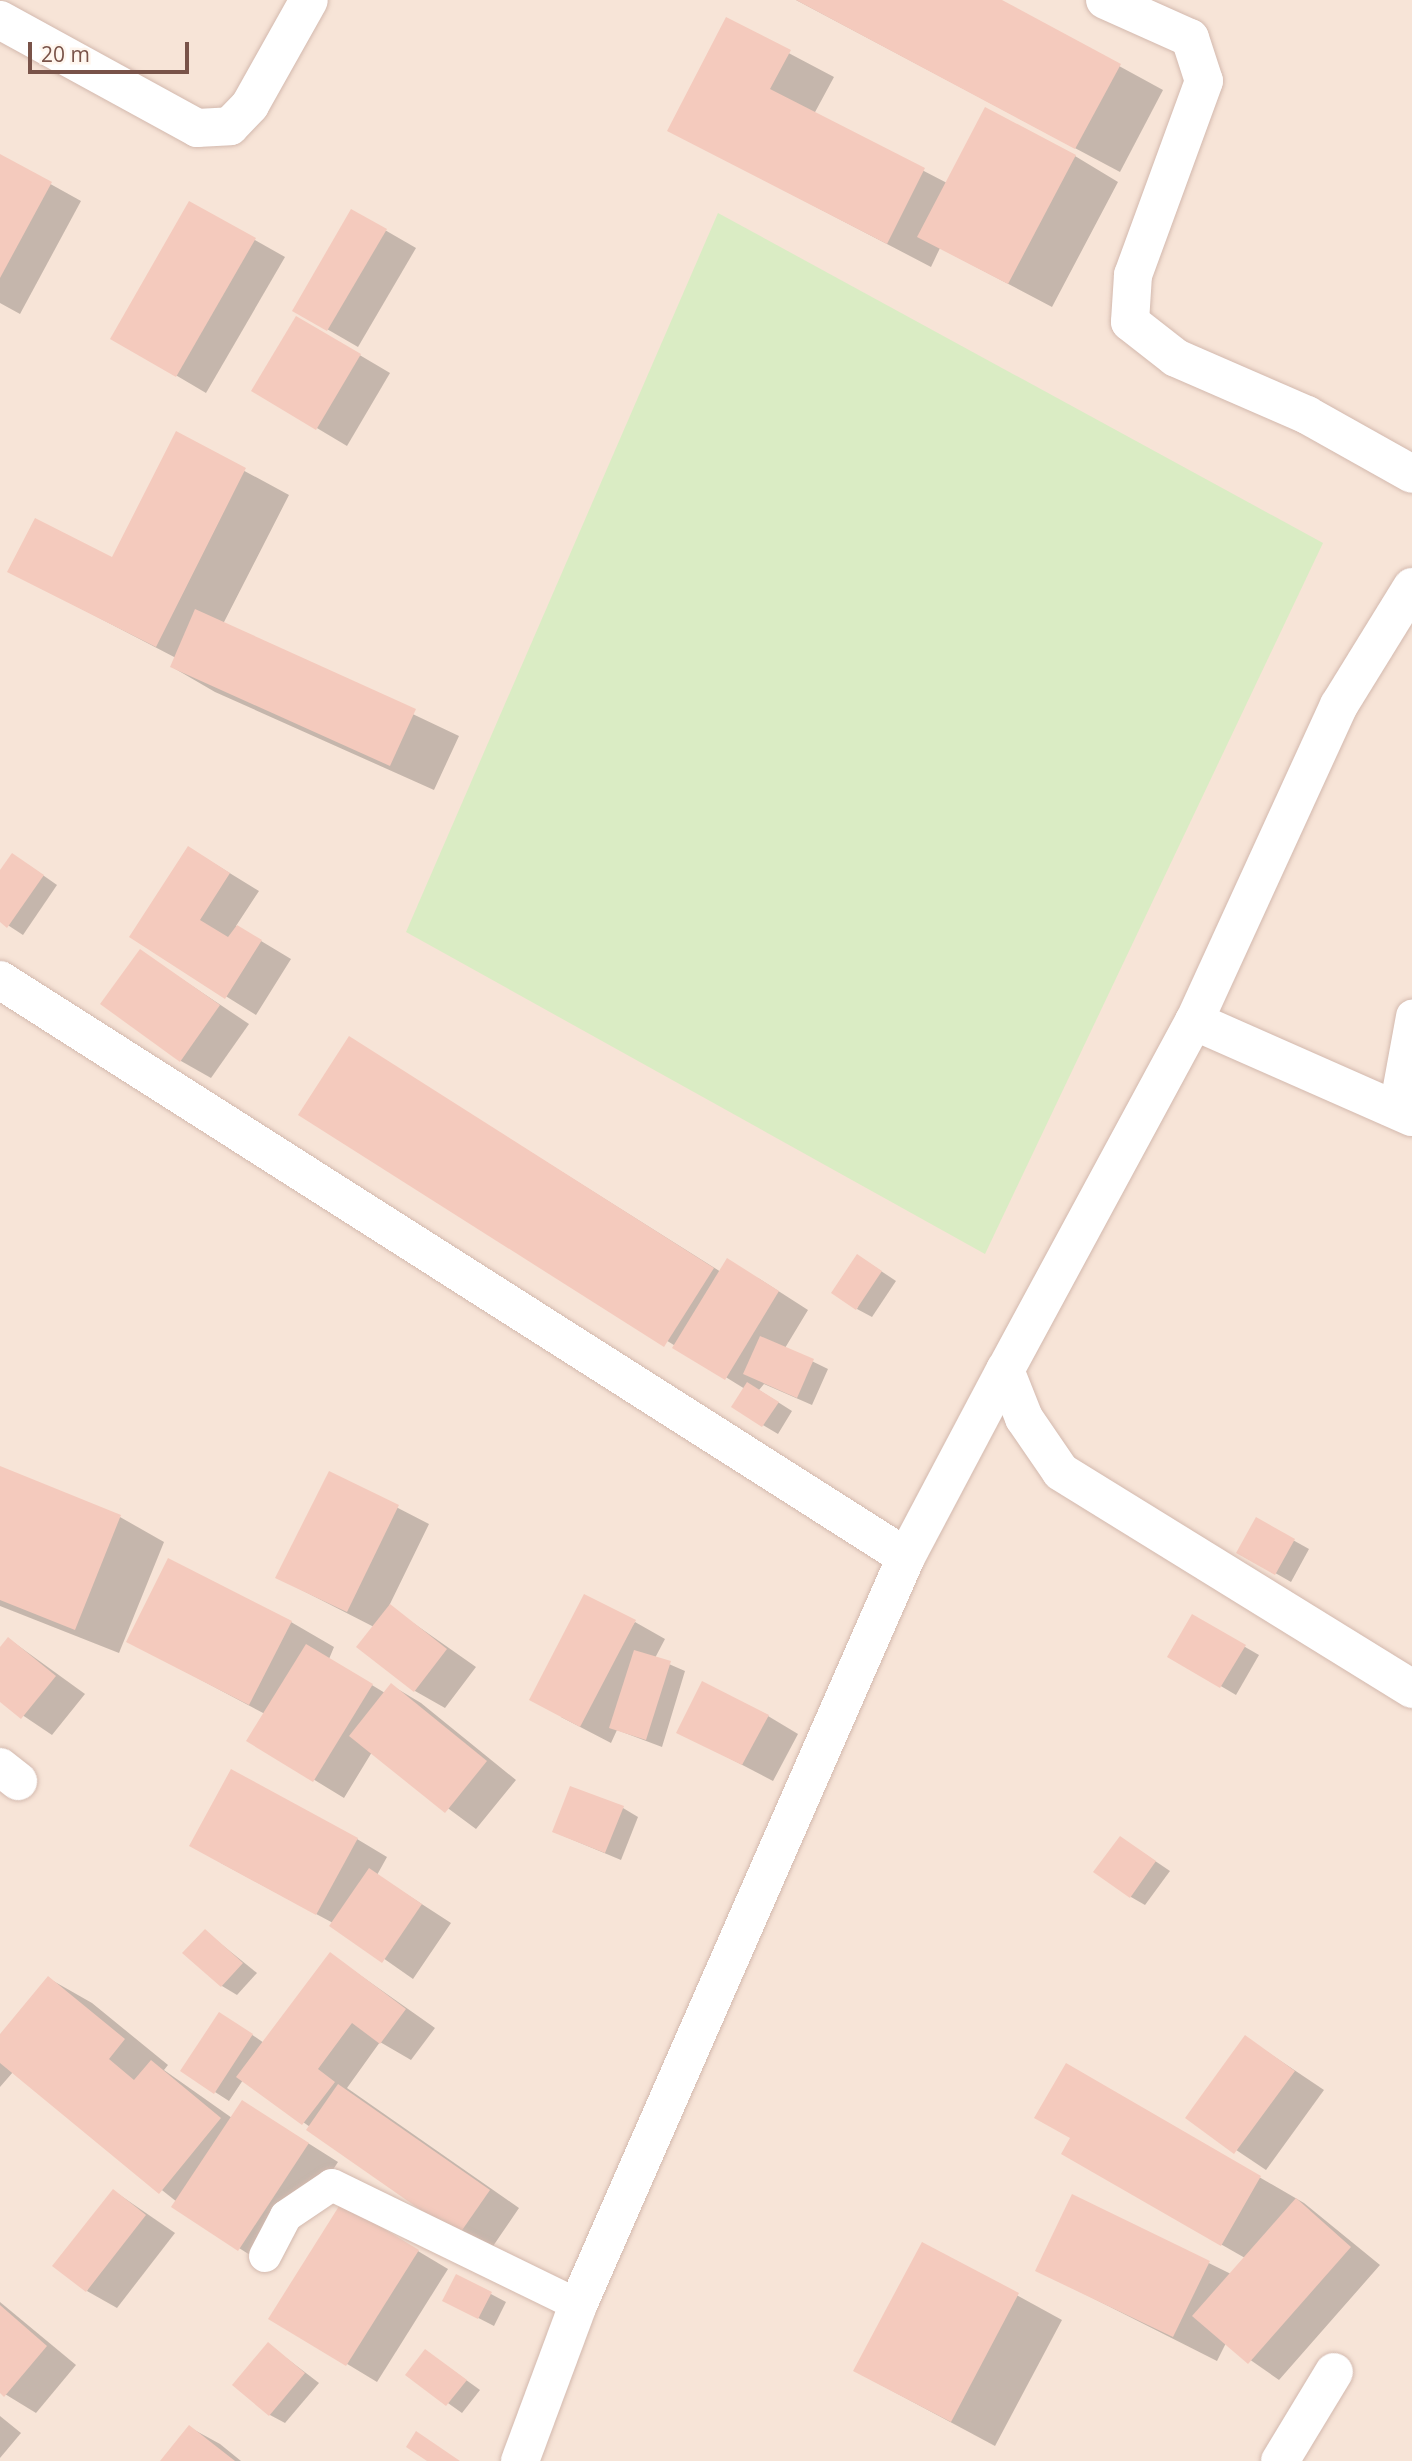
<!DOCTYPE html>
<html>
<head>
<meta charset="utf-8">
<style>
  body { margin:0 }
  #map { position:relative; width:1412px; height:2461px; overflow:hidden; background:#fdf1e7; font-family:"Open Sans",sans-serif }
  div>[style] { position:absolute }
  .residential>* { inset:0; background:#f7e4d7 }
  .green>* { inset:0; background:#daecc4 }
  .shadow>* { inset:0; background:#0003 }
  .building>* { inset:0; background:#f4cabd }
  .roads { filter:drop-shadow(0 0 2px #d3b9ae) drop-shadow(0 0 2px #d3b9ae) }
  .service>* { height:32px; margin:-16px; padding:0 16px; transform-origin:16px; border-radius:16px; background:#fff }
  .minor>* { height:38px; margin:-19px; padding:0 19px; transform-origin:19px; border-radius:19px; background:#fff }
  .tertiary>* { height:38px; margin:-19px; padding:0 19px; transform-origin:19px; border-radius:19px; background:#fff }
  span { translate:-50% -50%; white-space:nowrap; text-align:center; line-height:1.15; -webkit-text-stroke:6px #fff6ee; paint-order:stroke }
  .scale { position:absolute; left:28px; top:42px; width:161px; height:32px; box-sizing:border-box; border:4px solid #795349; border-top:0; padding-left:9px; font-size:21px; line-height:24px; white-space:nowrap; color:#795349; -webkit-text-stroke:5px #fff6ee; paint-order:stroke }
</style>
</head>
<body>
<div id="map">
  <div class="residential">
    <div style="clip-path:polygon(0 0,1412px 0,1412px 2461px,0 2461px)"></div>
  </div>
  <div class="green">
    <div style="clip-path:polygon(718px 213px,1323px 543px,985px 1254px,406px 932px)"></div>
  </div>
  <div class="shadow">
    <div style="clip-path:polygon(796px 0,998px 0,1163px 90px,1120px 172px)"></div>
    <div style="clip-path:polygon(726px 20px,834px 77px,814px 114px,947px 183px,1075px 156px,1118px 182px,1052px 307px,940px 248px,931px 267px,669px 130px)"></div>
    <div style="clip-path:polygon(0 156px,81px 201px,20px 314px,0 303px)"></div>
    <div style="clip-path:polygon(190px 203px,285px 257px,206px 393px,113px 338px)"></div>
    <div style="clip-path:polygon(352px 211px,416px 248px,358px 347px,294px 310px)"></div>
    <div style="clip-path:polygon(297px 318px,390px 373px,347px 446px,253px 390px)"></div>
    <div style="clip-path:polygon(176px 434px,289px 495px,223px 624px,459px 736px,434px 790px,215px 692px,172px 667px,176px 658px,9px 571px,113px 559px)"></div>
    <div style="clip-path:polygon(189px 848px,259px 891px,236px 926px,291px 959px,256px 1015px,131px 937px)"></div>
    <div style="clip-path:polygon(27px 864px,57px 885px,23px 935px,0 920px,0 873px)"></div>
    <div style="clip-path:polygon(140px 951px,249px 1024px,211px 1078px,181px 1061px)"></div>
    <div style="clip-path:polygon(349px 1038px,721px 1272px,758px 1278px,808px 1310px,785px 1348px,828px 1369px,812px 1405px,764px 1384px,759px 1390px,792px 1411px,778px 1434px,733px 1407px,745px 1389px,300px 1114px)"></div>
    <div style="clip-path:polygon(872px 1265px,896px 1281px,872px 1317px,857px 1309px)"></div>
    <div style="clip-path:polygon(0 1468px,120px 1517px,164px 1542px,119px 1653px,0 1606px)"></div>
    <div style="clip-path:polygon(330px 1473px,429px 1524px,389px 1606px,476px 1667px,445px 1708px,415px 1691px,374px 1627px,278px 1578px)"></div>
    <div style="clip-path:polygon(1257px 1520px,1309px 1549px,1291px 1582px,1238px 1552px)"></div>
    <div style="clip-path:polygon(1193px 1617px,1259px 1655px,1236px 1695px,1170px 1656px)"></div>
    <div style="clip-path:polygon(291px 1622px,334px 1647px,329px 1659px,385px 1693px,391px 1685px,421px 1703px,516px 1780px,476px 1829px,372px 1752px,344px 1798px,249px 1740px,265px 1714px,128px 1641px)"></div>
    <div style="clip-path:polygon(635px 1622px,665px 1639px,655px 1658px,685px 1671px,662px 1747px,617px 1730px,611px 1743px,561px 1717px)"></div>
    <div style="clip-path:polygon(9px 1639px,85px 1694px,52px 1735px,0 1700px,0 1650px)"></div>
    <div style="clip-path:polygon(768px 1716px,798px 1734px,773px 1781px,679px 1732px)"></div>
    <div style="clip-path:polygon(623px 1808px,638px 1817px,621px 1860px,554px 1832px)"></div>
    <div style="clip-path:polygon(1121px 1838px,1170px 1871px,1145px 1905px,1131px 1897px)"></div>
    <div style="clip-path:polygon(357px 1839px,387px 1857px,377px 1875px,451px 1923px,413px 1979px,333px 1923px,221px 1863px)"></div>
    <div style="clip-path:polygon(205px 1931px,257px 1973px,237px 1995px,222px 1986px)"></div>
    <div style="clip-path:polygon(330px 1954px,435px 2028px,411px 2060px,380px 2042px,347px 2088px,519px 2208px,489px 2252px,243px 2080px,229px 2101px,215px 2092px,235px 2023px,264px 2043px)"></div>
    <div style="clip-path:polygon(48px 1978px,92px 2003px,168px 2065px,164px 2070px,232px 2118px,243px 2102px,338px 2162px,269px 2267px,174px 2207px,177px 2202px,13px 2072px,0 2087px,0 2037px)"></div>
    <div style="clip-path:polygon(1245px 2037px,1324px 2090px,1266px 2170px,1187px 2117px)"></div>
    <div style="clip-path:polygon(1067px 2066px,1304px 2203px,1380px 2265px,1279px 2380px,1226px 2343px,1217px 2361px,1037px 2270px,1073px 2196px,1231px 2274px,1245px 2258px,1063px 2154px,1072px 2138px)"></div>
    <div style="clip-path:polygon(114px 2191px,175px 2233px,117px 2308px,87px 2291px)"></div>
    <div style="clip-path:polygon(371px 2223px,448px 2269px,377px 2382px,271px 2318px)"></div>
    <div style="clip-path:polygon(923px 2244px,1062px 2320px,995px 2446px,855px 2371px)"></div>
    <div style="clip-path:polygon(457px 2276px,506px 2302px,494px 2326px,459px 2308px)"></div>
    <div style="clip-path:polygon(0 2302px,76px 2365px,36px 2413px,0 2391px)"></div>
    <div style="clip-path:polygon(268px 2344px,319px 2383px,285px 2423px,270px 2415px)"></div>
    <div style="clip-path:polygon(426px 2351px,480px 2390px,462px 2413px,407px 2374px)"></div>
    <div style="clip-path:polygon(0 2416px,21px 2433px,0 2458px)"></div>
    <div style="clip-path:polygon(189px 2427px,220px 2444px,241px 2461px,162px 2461px)"></div>
  </div>
  <div class="building">
    <div style="clip-path:polygon(796px 0,1002px 0,1121px 64px,1075px 149px)"></div>
    <div style="clip-path:polygon(726px 17px,791px 50px,770px 89px,925px 168px,887px 244px,667px 131px)"></div>
    <div style="clip-path:polygon(985px 107px,1076px 155px,1008px 284px,917px 237px)"></div>
    <div style="clip-path:polygon(0 154px,52px 182px,0 278px)"></div>
    <div style="clip-path:polygon(189px 201px,256px 238px,176px 377px,110px 339px)"></div>
    <div style="clip-path:polygon(351px 209px,387px 229px,327px 331px,292px 311px)"></div>
    <div style="clip-path:polygon(296px 316px,361px 354px,316px 430px,251px 391px)"></div>
    <div style="clip-path:polygon(176px 431px,246px 468px,156px 647px,7px 572px,35px 518px,112px 557px)"></div>
    <div style="clip-path:polygon(195px 609px,416px 709px,390px 766px,170px 667px)"></div>
    <div style="clip-path:polygon(188px 846px,230px 873px,200px 920px,228px 937px,237px 925px,262px 940px,225px 999px,129px 937px)"></div>
    <div style="clip-path:polygon(12px 853px,44px 875px,7px 928px,0 922px,0 870px)"></div>
    <div style="clip-path:polygon(140px 949px,220px 1005px,180px 1062px,100px 1004px)"></div>
    <div style="clip-path:polygon(349px 1036px,714px 1268px,664px 1347px,298px 1115px)"></div>
    <div style="clip-path:polygon(857px 1254px,882px 1271px,856px 1310px,831px 1293px)"></div>
    <div style="clip-path:polygon(727px 1258px,779px 1291px,725px 1380px,672px 1348px)"></div>
    <div style="clip-path:polygon(760px 1336px,814px 1359px,797px 1398px,743px 1374px)"></div>
    <div style="clip-path:polygon(747px 1382px,779px 1402px,762px 1427px,731px 1407px)"></div>
    <div style="clip-path:polygon(0 1466px,121px 1515px,75px 1630px,0 1600px)"></div>
    <div style="clip-path:polygon(329px 1471px,399px 1505px,347px 1612px,275px 1578px)"></div>
    <div style="clip-path:polygon(1256px 1517px,1295px 1539px,1275px 1575px,1236px 1553px)"></div>
    <div style="clip-path:polygon(168px 1558px,292px 1621px,249px 1705px,126px 1642px)"></div>
    <div style="clip-path:polygon(584px 1594px,636px 1620px,580px 1727px,529px 1700px)"></div>
    <div style="clip-path:polygon(390px 1604px,447px 1649px,414px 1692px,356px 1647px)"></div>
    <div style="clip-path:polygon(1192px 1614px,1246px 1645px,1220px 1688px,1167px 1657px)"></div>
    <div style="clip-path:polygon(8px 1637px,56px 1676px,21px 1719px,0 1702px,0 1647px)"></div>
    <div style="clip-path:polygon(306px 1644px,373px 1684px,313px 1782px,246px 1741px)"></div>
    <div style="clip-path:polygon(634px 1650px,671px 1661px,646px 1740px,609px 1728px)"></div>
    <div style="clip-path:polygon(702px 1681px,769px 1715px,742px 1765px,676px 1733px)"></div>
    <div style="clip-path:polygon(391px 1683px,487px 1761px,445px 1813px,349px 1736px)"></div>
    <div style="clip-path:polygon(231px 1769px,358px 1838px,316px 1915px,189px 1846px)"></div>
    <div style="clip-path:polygon(570px 1786px,624px 1806px,605px 1853px,552px 1832px)"></div>
    <div style="clip-path:polygon(1120px 1836px,1156px 1861px,1130px 1898px,1093px 1872px)"></div>
    <div style="clip-path:polygon(369px 1868px,422px 1904px,382px 1963px,329px 1926px)"></div>
    <div style="clip-path:polygon(205px 1929px,243px 1963px,221px 1987px,182px 1953px)"></div>
    <div style="clip-path:polygon(330px 1952px,406px 2009px,380px 2044px,352px 2023px,318px 2069px,335px 2082px,302px 2125px,236px 2077px)"></div>
    <div style="clip-path:polygon(48px 1976px,125px 2039px,109px 2059px,134px 2080px,151px 2060px,221px 2118px,159px 2194px,0 2063px,0 2034px)"></div>
    <div style="clip-path:polygon(219px 2012px,253px 2034px,214px 2094px,180px 2071px)"></div>
    <div style="clip-path:polygon(1245px 2035px,1295px 2071px,1234px 2154px,1185px 2118px)"></div>
    <div style="clip-path:polygon(1066px 2063px,1261px 2176px,1221px 2246px,1061px 2154px,1070px 2138px,1034px 2118px)"></div>
    <div style="clip-path:polygon(338px 2084px,490px 2190px,458px 2236px,306px 2130px)"></div>
    <div style="clip-path:polygon(242px 2100px,309px 2143px,238px 2251px,171px 2207px)"></div>
    <div style="clip-path:polygon(113px 2189px,146px 2215px,86px 2292px,52px 2266px)"></div>
    <div style="clip-path:polygon(1072px 2194px,1210px 2261px,1173px 2337px,1035px 2271px)"></div>
    <div style="clip-path:polygon(1296px 2198px,1351px 2247px,1248px 2364px,1192px 2316px)"></div>
    <div style="clip-path:polygon(341px 2203px,419px 2250px,346px 2366px,268px 2319px)"></div>
    <div style="clip-path:polygon(922px 2242px,1019px 2293px,951px 2422px,853px 2371px)"></div>
    <div style="clip-path:polygon(456px 2274px,492px 2292px,478px 2319px,442px 2301px)"></div>
    <div style="clip-path:polygon(0 2305px,47px 2346px,4px 2397px,0 2393px)"></div>
    <div style="clip-path:polygon(268px 2342px,305px 2373px,269px 2416px,232px 2385px)"></div>
    <div style="clip-path:polygon(425px 2349px,467px 2380px,446px 2406px,405px 2375px)"></div>
    <div style="clip-path:polygon(189px 2425px,235px 2461px,160px 2461px)"></div>
    <div style="clip-path:polygon(416px 2431px,460px 2461px,427px 2461px,406px 2447px)"></div>
  </div>
  <div class="roads">
    <div class="service">
      <div style="left:1395px;top:1109px;width:95px;rotate:-79.6deg"></div>
      <div style="left:265px;top:2256px;width:45px;rotate:-62.3deg"></div>
      <div style="left:286px;top:2216px;width:55px;rotate:-34deg"></div>
      <div style="left:332px;top:2185px;width:274px;rotate:26deg"></div>
    </div>
    <div class="minor">
      <div style="left:1105px;top:0;width:93px;rotate:24.1deg"></div>
      <div style="left:1190px;top:38px;width:45px;rotate:72deg"></div>
      <div style="left:1204px;top:81px;width:207px;rotate:110.1deg"></div>
      <div style="left:1133px;top:275px;width:47px;rotate:93.7deg"></div>
      <div style="left:1130px;top:322px;width:58px;rotate:38deg"></div>
      <div style="left:1176px;top:358px;width:143px;rotate:23.5deg"></div>
      <div style="left:1307px;top:415px;width:120px;rotate:29.3deg"></div>
      <div style="left:0;top:20px;width:225px;rotate:28.7deg"></div>
      <div style="left:197px;top:128px;width:33px;rotate:-3deg"></div>
      <div style="left:230px;top:126px;width:29px;rotate:-46deg"></div>
      <div style="left:250px;top:105px;width:120px;rotate:-60.7deg"></div>
      <div style="left:0;top:980px;width:1074px;rotate:32.49deg"></div>
      <div style="left:1194px;top:1021px;width:238px;rotate:23.8deg"></div>
      <div style="left:0;top:1767px;width:23px;rotate:38deg"></div>
      <div style="left:520px;top:2461px;width:166px;rotate:-69.6deg"></div>
      <div style="left:578px;top:2305px;width:817px;rotate:-66.32deg"></div>
      <div style="left:906px;top:1557px;width:212px;rotate:-62.1deg"></div>
      <div style="left:1280px;top:2461px;width:104px;rotate:-58.8deg"></div>
    </div>
    <div class="tertiary">
      <div style="left:1412px;top:587px;width:139px;rotate:121.7deg"></div>
      <div style="left:1339px;top:705px;width:348px;rotate:114.6deg"></div>
      <div style="left:1194px;top:1021px;width:397px;rotate:118.4deg"></div>
      <div style="left:1005px;top:1370px;width:52px;rotate:68.4deg"></div>
      <div style="left:1024px;top:1418px;width:65px;rotate:55.6deg"></div>
      <div style="left:1061px;top:1472px;width:413px;rotate:31.7deg"></div>
    </div>
  </div>
  <div class="scale">20 m</div>
</div>
</body>
</html>
